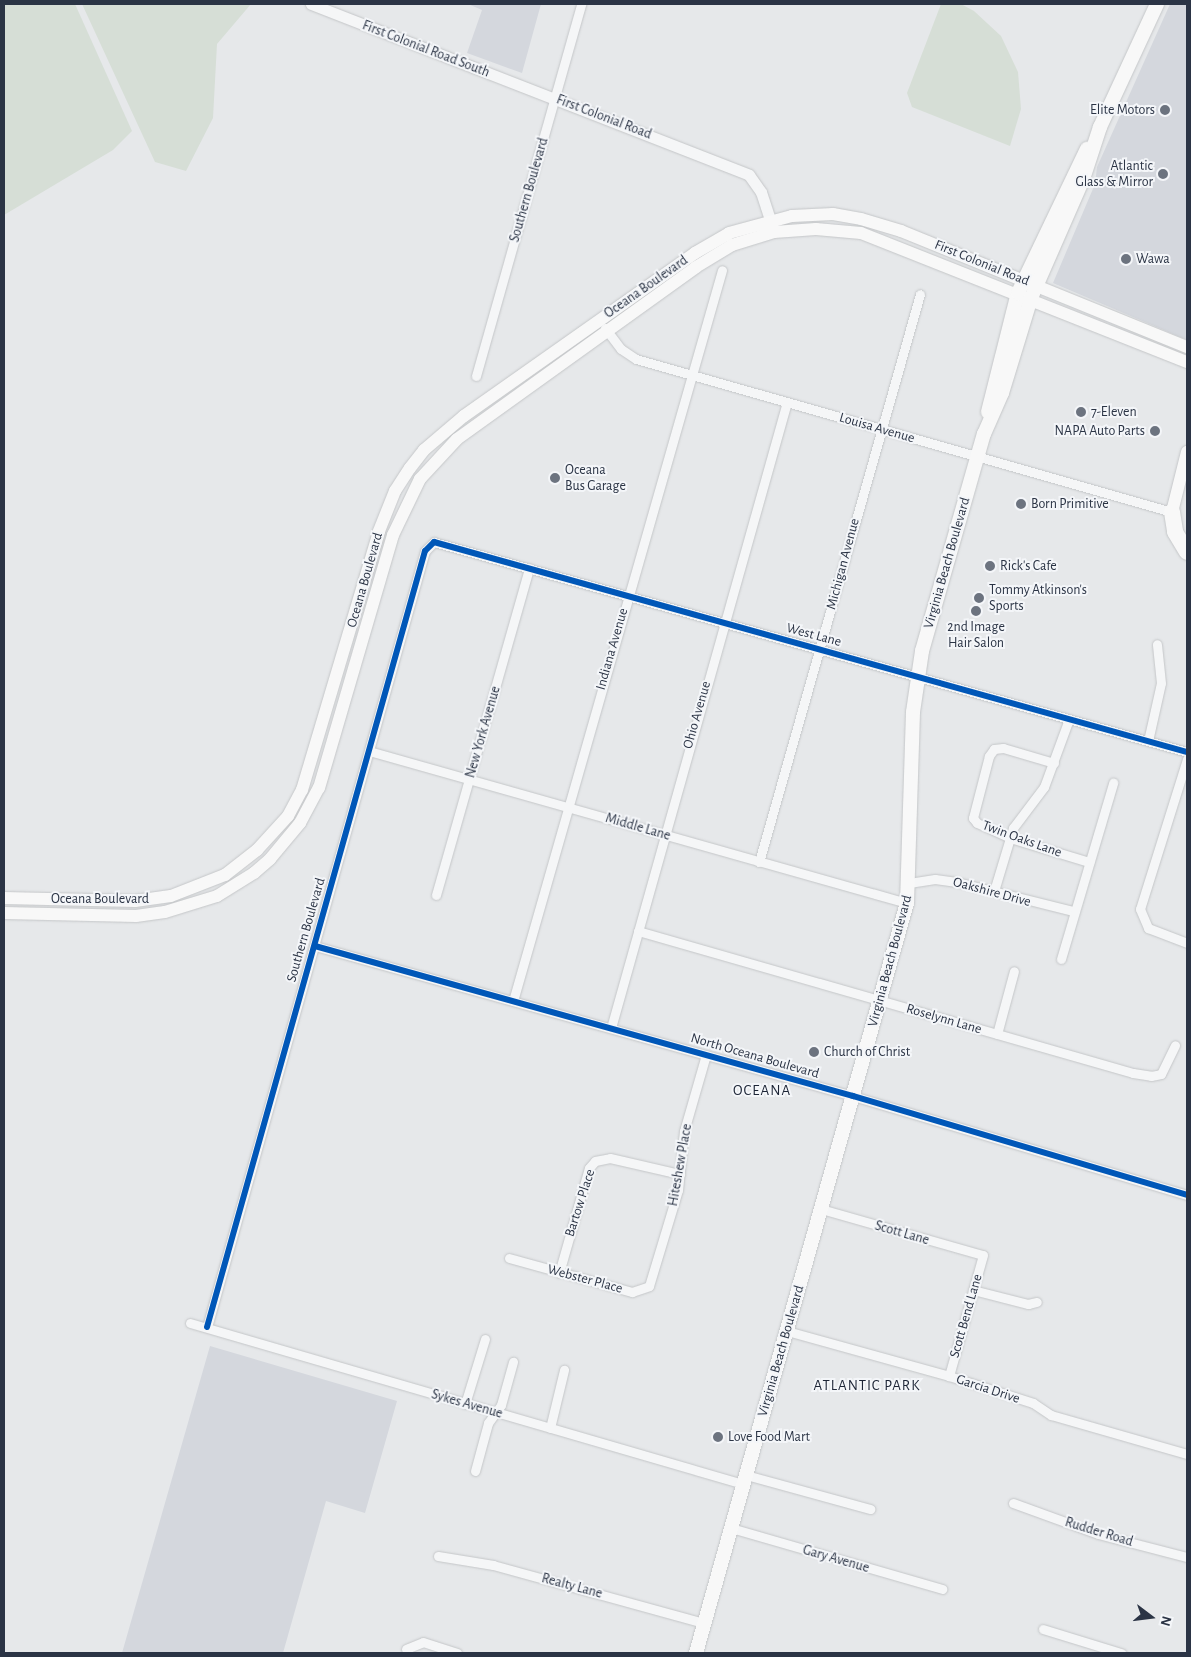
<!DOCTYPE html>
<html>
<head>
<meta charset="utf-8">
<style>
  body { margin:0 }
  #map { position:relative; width:1191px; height:1657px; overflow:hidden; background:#e6e8ea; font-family:"Alegreya Sans",sans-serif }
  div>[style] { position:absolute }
  .built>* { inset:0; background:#d4d7dd }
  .green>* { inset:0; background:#d6ded6 }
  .roads { filter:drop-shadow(0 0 1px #c4c6c8) drop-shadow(0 0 1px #c4c6c8) }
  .minor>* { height:9px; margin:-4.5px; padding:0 4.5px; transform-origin:4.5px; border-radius:4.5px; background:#f5f6f7 }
  .tertiary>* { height:11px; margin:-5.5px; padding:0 5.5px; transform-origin:5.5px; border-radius:5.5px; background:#f5f6f7 }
  .secondary>* { height:12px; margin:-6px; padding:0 6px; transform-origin:6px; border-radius:6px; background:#f8f8f8 }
  .primary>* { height:14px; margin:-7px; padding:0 7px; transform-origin:7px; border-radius:7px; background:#f8f8f8 }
  .motorway>* { height:16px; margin:-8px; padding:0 8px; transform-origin:8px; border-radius:8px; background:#f8f8f8 }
  .cycleway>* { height:6px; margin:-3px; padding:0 3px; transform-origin:3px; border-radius:3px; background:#0057b8 }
  .dots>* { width:14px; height:14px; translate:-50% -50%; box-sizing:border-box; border:2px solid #f4f6f9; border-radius:50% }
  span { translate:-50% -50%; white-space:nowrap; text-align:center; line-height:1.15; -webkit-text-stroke:4px #f4f6f9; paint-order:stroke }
  .street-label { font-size:14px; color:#2b3445 }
  .poi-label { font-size:14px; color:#2b3445 }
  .right { translate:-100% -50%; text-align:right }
  .left { translate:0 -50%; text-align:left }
  .neighbourhood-label { font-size:15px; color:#1d2536; letter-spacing:1px }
  .frame { position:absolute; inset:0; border:5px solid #2b3445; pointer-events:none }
  .north { position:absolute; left:1126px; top:1592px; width:50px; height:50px; -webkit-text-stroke:4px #f4f6f9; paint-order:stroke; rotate:105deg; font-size:14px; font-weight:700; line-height:20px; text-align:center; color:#2b3445 }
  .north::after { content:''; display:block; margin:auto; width:18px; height:22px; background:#2b3445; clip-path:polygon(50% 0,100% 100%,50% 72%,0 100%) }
</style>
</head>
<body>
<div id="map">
  <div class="built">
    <div style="clip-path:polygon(468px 4px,541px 4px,522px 73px,467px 53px,482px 10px)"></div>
    <div style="clip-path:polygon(1170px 4px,1187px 4px,1187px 340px,1053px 283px,1095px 184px,1097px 167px)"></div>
    <div style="clip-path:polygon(210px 1346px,397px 1401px,365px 1513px,326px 1501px,283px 1653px,122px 1653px)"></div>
  </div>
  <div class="green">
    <div style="clip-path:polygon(4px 4px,75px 4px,132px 131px,113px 150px,4px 215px)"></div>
    <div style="clip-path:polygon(82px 4px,251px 4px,217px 44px,213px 118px,186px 171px,155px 162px)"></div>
    <div style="clip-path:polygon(941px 4px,961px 4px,974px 11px,1001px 36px,1018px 72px,1021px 109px,1010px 146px,912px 107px,907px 93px)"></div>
  </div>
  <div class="roads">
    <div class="minor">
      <div style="left:605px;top:328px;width:26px;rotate:53deg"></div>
      <div style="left:621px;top:349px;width:18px;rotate:34deg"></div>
      <div style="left:636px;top:359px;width:557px;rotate:15.93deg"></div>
      <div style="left:476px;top:376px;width:387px;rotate:-74.2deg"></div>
      <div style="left:1148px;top:741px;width:59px;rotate:-77.4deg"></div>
      <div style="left:1161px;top:683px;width:39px;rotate:-96deg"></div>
      <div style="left:369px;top:751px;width:559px;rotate:15.78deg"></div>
      <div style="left:1187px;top:759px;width:157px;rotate:107.4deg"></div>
      <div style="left:1140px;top:909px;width:21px;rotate:67deg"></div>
      <div style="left:1148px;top:928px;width:42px;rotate:21deg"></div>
      <div style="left:1054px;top:763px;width:53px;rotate:-163.6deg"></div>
      <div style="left:1003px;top:748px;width:9px;rotate:174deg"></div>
      <div style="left:994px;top:749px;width:9px;rotate:126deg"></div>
      <div style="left:989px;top:756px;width:64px;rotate:104.5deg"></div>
      <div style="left:973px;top:818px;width:6px;rotate:51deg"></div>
      <div style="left:977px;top:823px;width:36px;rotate:24deg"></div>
      <div style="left:1010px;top:838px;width:83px;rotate:16.9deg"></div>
      <div style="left:759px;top:862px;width:590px;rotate:-74.17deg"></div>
      <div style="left:909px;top:883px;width:26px;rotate:-9deg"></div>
      <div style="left:935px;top:879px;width:22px;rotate:8deg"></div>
      <div style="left:957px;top:882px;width:120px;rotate:14deg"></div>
      <div style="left:994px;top:891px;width:66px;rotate:-73.2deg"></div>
      <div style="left:1013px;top:828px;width:51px;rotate:-52.9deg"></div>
      <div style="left:1044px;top:787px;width:72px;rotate:-69.8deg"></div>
      <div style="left:436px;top:895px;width:340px;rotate:-74.1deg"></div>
      <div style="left:638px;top:931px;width:515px;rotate:16.01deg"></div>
      <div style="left:1133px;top:1073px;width:18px;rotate:9deg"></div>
      <div style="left:1151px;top:1076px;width:10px;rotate:-11deg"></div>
      <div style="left:1161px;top:1074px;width:32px;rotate:-64deg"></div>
      <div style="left:315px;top:946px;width:559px;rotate:15.58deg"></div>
      <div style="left:853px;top:1096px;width:348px;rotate:16.5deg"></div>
      <div style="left:1061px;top:959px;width:184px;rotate:-73.5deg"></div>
      <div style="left:513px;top:1001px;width:760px;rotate:-74.04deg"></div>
      <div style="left:611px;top:1028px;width:650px;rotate:-74.3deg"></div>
      <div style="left:997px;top:1034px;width:65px;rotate:-74.9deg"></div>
      <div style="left:821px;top:1209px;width:168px;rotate:15.9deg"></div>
      <div style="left:983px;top:1255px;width:126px;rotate:105.7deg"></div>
      <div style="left:509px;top:1258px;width:128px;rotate:15.5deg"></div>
      <div style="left:632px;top:1292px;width:18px;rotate:-19deg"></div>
      <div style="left:649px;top:1286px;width:100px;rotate:-73.2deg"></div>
      <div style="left:678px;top:1190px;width:59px;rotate:-84.2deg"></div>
      <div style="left:684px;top:1131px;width:79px;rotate:-73.9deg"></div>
      <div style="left:559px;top:1273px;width:109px;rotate:-74.1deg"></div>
      <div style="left:589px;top:1168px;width:9px;rotate:-49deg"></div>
      <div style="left:595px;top:1161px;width:15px;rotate:-11deg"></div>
      <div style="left:610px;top:1158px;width:72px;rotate:12.9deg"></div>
      <div style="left:973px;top:1290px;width:57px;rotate:14.3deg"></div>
      <div style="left:1028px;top:1304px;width:9px;rotate:-13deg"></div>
      <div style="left:190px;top:1323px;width:576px;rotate:16.23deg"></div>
      <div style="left:207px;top:1327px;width:806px;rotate:-74.31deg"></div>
      <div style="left:425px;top:551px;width:13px;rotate:-45deg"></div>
      <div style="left:434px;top:542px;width:782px;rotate:15.58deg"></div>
      <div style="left:787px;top:1331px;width:168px;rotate:15.5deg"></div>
      <div style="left:949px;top:1376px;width:88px;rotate:17.8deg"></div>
      <div style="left:1033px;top:1403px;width:22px;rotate:34deg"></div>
      <div style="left:1051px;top:1415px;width:141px;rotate:16deg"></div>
      <div style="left:465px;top:1404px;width:68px;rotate:-72.9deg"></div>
      <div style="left:550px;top:1428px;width:60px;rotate:-76.4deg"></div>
      <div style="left:475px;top:1471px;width:50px;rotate:-74.8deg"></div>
      <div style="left:488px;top:1423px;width:22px;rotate:-54deg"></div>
      <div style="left:501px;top:1405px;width:45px;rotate:-74.4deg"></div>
      <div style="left:746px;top:1475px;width:129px;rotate:15.3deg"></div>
      <div style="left:1013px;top:1503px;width:90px;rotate:20deg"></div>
      <div style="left:1098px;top:1534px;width:92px;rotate:14.5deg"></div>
      <div style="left:731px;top:1528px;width:220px;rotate:16.1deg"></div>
      <div style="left:438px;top:1556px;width:56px;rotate:9.3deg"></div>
      <div style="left:493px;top:1565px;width:219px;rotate:15.4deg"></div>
      <div style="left:1043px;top:1629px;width:82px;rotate:17.1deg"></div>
      <div style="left:406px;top:1649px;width:18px;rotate:-22deg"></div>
      <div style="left:423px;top:1642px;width:36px;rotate:18deg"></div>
    </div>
    <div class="tertiary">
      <div style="left:311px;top:4px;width:470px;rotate:21.3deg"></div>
      <div style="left:749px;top:175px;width:21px;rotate:55deg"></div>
      <div style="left:761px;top:192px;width:39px;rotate:72deg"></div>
    </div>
    <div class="secondary">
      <div style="left:1172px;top:512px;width:62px;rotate:-76deg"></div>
      <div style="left:4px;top:898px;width:131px;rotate:1.3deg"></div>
      <div style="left:135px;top:901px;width:36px;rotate:-8deg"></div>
      <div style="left:171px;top:896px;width:58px;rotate:-21.3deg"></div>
      <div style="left:225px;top:875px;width:41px;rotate:-38deg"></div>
      <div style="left:257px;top:850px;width:46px;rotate:-47.6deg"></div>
      <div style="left:288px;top:816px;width:30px;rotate:-62deg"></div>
      <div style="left:302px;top:790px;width:270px;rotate:-73.4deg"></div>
      <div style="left:379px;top:531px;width:43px;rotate:-68.2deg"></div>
      <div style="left:395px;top:491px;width:27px;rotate:-57deg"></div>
      <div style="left:410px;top:468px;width:23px;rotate:-52deg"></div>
      <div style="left:424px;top:450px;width:52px;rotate:-40.4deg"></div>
      <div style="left:464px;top:416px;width:283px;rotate:-35.2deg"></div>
      <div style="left:695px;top:253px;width:39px;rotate:-30deg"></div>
      <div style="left:729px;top:233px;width:65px;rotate:-15.1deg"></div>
      <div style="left:792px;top:216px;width:41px;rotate:-2.8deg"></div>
      <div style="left:833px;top:214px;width:28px;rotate:10deg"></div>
      <div style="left:861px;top:219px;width:42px;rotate:16.7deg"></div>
      <div style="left:901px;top:231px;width:309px;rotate:22.1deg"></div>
      <div style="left:4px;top:913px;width:132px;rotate:1.3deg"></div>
      <div style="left:136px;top:916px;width:29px;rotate:-8deg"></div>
      <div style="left:165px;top:912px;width:54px;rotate:-17.1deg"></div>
      <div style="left:217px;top:896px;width:44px;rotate:-31.9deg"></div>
      <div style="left:254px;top:873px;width:21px;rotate:-41deg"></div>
      <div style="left:270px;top:859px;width:47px;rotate:-50.2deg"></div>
      <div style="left:300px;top:823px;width:40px;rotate:-62deg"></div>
      <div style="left:319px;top:788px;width:264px;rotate:-73.7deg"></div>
      <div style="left:393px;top:535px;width:62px;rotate:-64.3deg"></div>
      <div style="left:420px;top:479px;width:54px;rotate:-47.2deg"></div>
      <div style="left:457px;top:439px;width:294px;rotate:-35.7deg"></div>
      <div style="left:696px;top:267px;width:42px;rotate:-31.4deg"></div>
      <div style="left:732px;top:245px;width:44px;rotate:-17.2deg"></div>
      <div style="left:774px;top:232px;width:42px;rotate:-4.1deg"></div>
      <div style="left:816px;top:229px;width:45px;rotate:5.1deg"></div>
      <div style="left:861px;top:233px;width:351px;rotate:21.6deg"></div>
    </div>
    <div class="primary">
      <div style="left:988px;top:412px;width:123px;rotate:-75.9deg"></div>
      <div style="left:1018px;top:293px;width:160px;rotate:-64.4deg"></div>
      <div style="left:696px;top:1653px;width:779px;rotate:-74.29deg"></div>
      <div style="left:907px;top:903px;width:191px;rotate:-88.2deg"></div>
      <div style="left:913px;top:712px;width:62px;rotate:-81.6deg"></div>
      <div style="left:922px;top:651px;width:226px;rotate:-74.1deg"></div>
      <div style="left:984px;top:434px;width:45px;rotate:-66.3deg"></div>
      <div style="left:1002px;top:393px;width:99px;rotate:-73deg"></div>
      <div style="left:1031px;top:298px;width:130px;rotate:-66.4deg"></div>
      <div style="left:1083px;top:179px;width:55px;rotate:-71.9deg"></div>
      <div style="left:1100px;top:127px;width:136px;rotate:-65.1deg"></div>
    </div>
    <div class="motorway">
      <div style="left:1172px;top:512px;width:20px;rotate:81deg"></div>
      <div style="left:1175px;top:532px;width:23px;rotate:59deg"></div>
    </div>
  </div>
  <div class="cycleway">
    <div style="left:315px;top:946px;width:559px;rotate:15.58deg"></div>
    <div style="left:853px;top:1096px;width:348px;rotate:16.5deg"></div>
    <div style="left:207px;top:1327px;width:806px;rotate:-74.31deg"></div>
    <div style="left:425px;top:551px;width:13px;rotate:-45deg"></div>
    <div style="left:434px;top:542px;width:782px;rotate:15.58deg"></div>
  </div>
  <div class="dots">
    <div style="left:1165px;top:110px;background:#6c737f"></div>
    <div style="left:1163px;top:174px;background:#6c737f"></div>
    <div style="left:1126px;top:259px;background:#6c737f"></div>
    <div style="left:1081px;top:412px;background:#6c737f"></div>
    <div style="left:1155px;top:431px;background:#6c737f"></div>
    <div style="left:555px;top:478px;background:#6c737f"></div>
    <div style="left:1021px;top:504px;background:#6c737f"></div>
    <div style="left:990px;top:566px;background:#6c737f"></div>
    <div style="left:979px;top:598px;background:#6c737f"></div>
    <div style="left:976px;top:611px;background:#6c737f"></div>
    <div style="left:814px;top:1052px;background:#6c737f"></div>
    <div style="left:718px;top:1437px;background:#6c737f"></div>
  </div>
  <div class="street-label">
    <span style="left:426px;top:49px;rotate:21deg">First Colonial Road South</span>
    <span style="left:604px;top:117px;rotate:21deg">First Colonial Road</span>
    <span style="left:529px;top:190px;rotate:-74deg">Southern Boulevard</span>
    <span style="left:982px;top:263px;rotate:22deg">First Colonial Road</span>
    <span style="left:646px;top:287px;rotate:-35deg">Oceana Boulevard</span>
    <span style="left:877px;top:428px;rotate:16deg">Louisa Avenue</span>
    <span style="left:947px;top:563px;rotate:-74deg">Virginia Beach Boulevard</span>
    <span style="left:843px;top:564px;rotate:-75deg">Michigan Avenue</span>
    <span style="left:365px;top:580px;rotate:-74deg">Oceana Boulevard</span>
    <span style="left:814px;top:635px;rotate:15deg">West Lane</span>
    <span style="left:612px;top:649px;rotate:-74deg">Indiana Avenue</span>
    <span style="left:697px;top:715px;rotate:-74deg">Ohio Avenue</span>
    <span style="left:483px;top:732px;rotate:-74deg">New York Avenue</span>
    <span style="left:638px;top:827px;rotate:16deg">Middle Lane</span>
    <span style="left:1022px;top:839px;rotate:20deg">Twin Oaks Lane</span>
    <span style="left:992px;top:892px;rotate:15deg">Oakshire Drive</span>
    <span style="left:100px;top:899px">Oceana Boulevard</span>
    <span style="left:306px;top:930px;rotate:-74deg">Southern Boulevard</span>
    <span style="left:890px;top:961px;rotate:-75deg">Virginia Beach Boulevard</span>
    <span style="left:944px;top:1019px;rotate:16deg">Roselynn Lane</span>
    <span style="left:755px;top:1056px;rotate:16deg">North Oceana Boulevard</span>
    <span style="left:680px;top:1165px;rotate:-80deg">Hiteshew Place</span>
    <span style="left:580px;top:1203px;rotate:-72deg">Bartow Place</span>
    <span style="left:902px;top:1233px;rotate:16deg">Scott Lane</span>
    <span style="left:585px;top:1279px;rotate:15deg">Webster Place</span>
    <span style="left:966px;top:1316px;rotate:-74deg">Scott Bend Lane</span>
    <span style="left:781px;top:1351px;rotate:-74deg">Virginia Beach Boulevard</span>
    <span style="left:988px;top:1389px;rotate:18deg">Garcia Drive</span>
    <span style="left:467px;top:1404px;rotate:16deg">Sykes Avenue</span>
    <span style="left:1099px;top:1532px;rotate:17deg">Rudder Road</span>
    <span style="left:836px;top:1559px;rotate:16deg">Gary Avenue</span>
    <span style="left:572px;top:1586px;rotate:15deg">Realty Lane</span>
  </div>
  <div class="poi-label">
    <span class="right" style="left:1155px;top:110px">Elite Motors</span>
    <span class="right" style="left:1153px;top:174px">Atlantic<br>Glass &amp; Mirror</span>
    <span class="left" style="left:1136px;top:259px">Wawa</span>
    <span class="left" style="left:1091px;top:412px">7-Eleven</span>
    <span class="right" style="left:1145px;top:431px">NAPA Auto Parts</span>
    <span class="left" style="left:565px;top:478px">Oceana<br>Bus Garage</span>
    <span class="left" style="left:1031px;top:504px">Born Primitive</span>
    <span class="left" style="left:1000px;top:566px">Rick's Cafe</span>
    <span class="left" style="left:989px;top:598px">Tommy Atkinson's<br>Sports</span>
    <span style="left:976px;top:635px">2nd Image<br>Hair Salon</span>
    <span class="left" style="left:824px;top:1052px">Church of Christ</span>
    <span class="left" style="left:728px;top:1437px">Love Food Mart</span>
  </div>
  <div class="neighbourhood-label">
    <span style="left:762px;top:1091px">OCEANA</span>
    <span style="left:867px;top:1386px">ATLANTIC PARK</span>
  </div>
  <div class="frame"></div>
  <div class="north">N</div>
</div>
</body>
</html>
